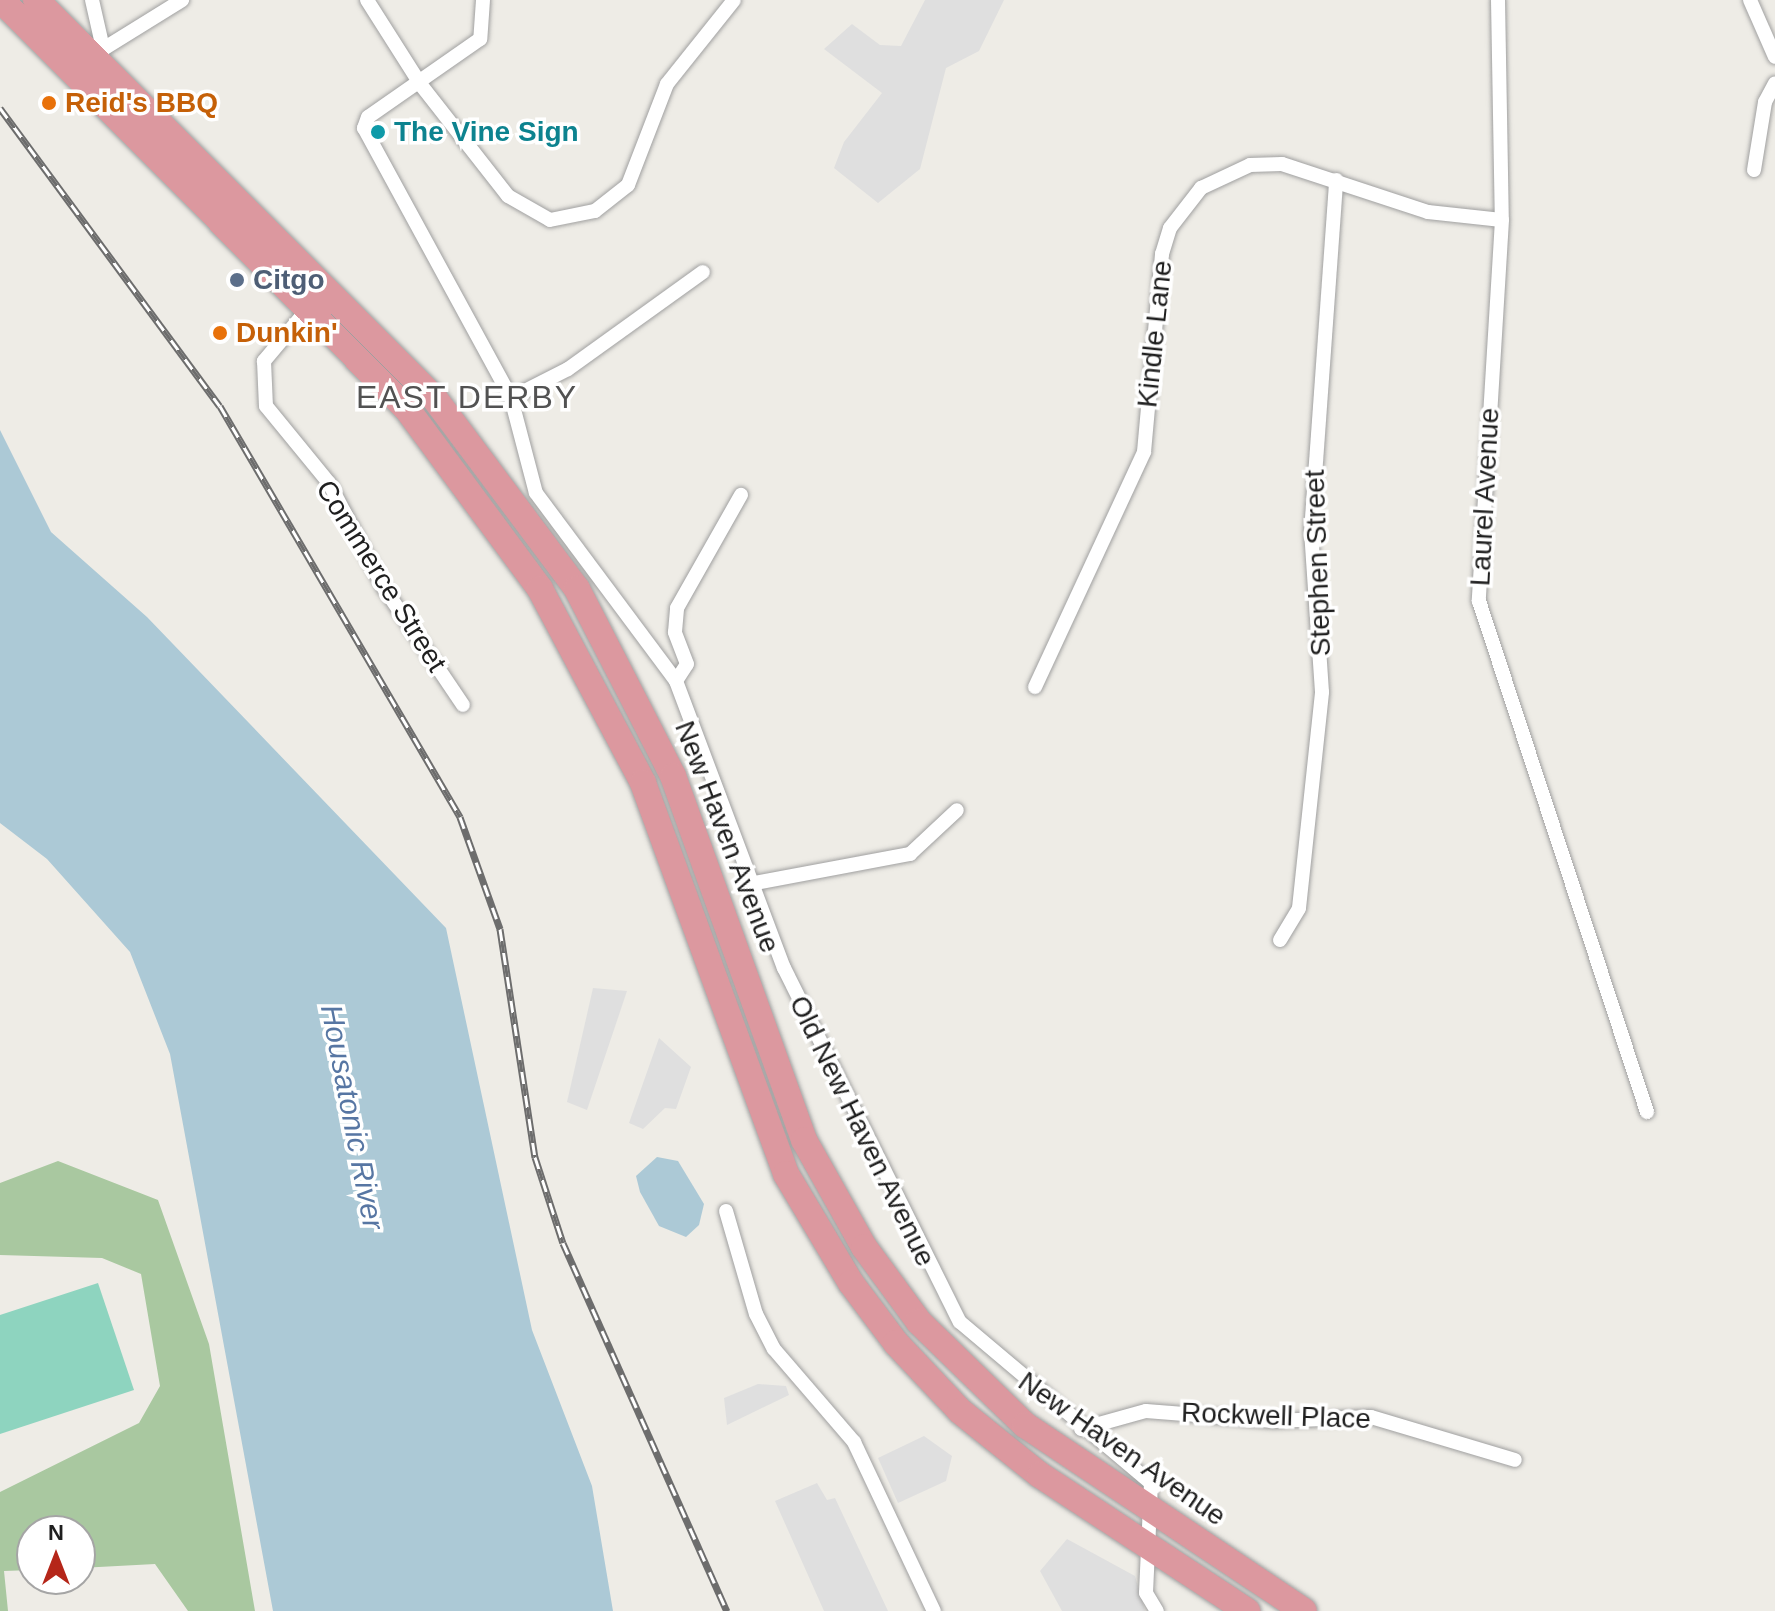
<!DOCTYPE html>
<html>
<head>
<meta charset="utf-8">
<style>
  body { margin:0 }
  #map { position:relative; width:1775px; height:1611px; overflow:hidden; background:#eeece6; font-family:Helvetica,sans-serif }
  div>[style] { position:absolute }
  .forest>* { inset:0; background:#a9c8a0 }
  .pitch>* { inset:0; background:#8ed4bf }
  .parking>* { inset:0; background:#dfdfdf }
  .water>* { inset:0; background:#acc9d6 }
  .roads { filter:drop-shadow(0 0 2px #a0a0a0) drop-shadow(0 0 2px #a0a0a0) }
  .street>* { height:14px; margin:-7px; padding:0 7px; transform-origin:7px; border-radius:7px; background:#fff }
  .highway>* { height:26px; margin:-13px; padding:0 13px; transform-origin:13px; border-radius:13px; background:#dc989f }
  .rail>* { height:7px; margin-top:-3.5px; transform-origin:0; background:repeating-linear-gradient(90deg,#fff 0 12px,#6d6d6d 0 24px); box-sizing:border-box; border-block:2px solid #6d6d6d }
  .dots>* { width:22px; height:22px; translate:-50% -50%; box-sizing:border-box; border:4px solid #fff; border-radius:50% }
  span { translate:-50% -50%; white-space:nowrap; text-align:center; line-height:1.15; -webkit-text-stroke:7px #fff; paint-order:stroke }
  .food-label { font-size:28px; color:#c56008; font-weight:700 }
  .left { translate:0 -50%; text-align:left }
  .culture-label { font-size:28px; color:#0d838f; font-weight:700 }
  .service-label { font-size:28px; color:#4e5e75; font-weight:700 }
  .street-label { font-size:28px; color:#1f1f1f }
  .water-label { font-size:30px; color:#5776a3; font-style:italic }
  .quarter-label { font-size:32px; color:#525252; letter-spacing:2px }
  .north { position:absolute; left:16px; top:1515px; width:80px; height:80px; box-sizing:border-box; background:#fff; border:2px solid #a5a5a5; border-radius:50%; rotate:0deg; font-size:22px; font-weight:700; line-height:32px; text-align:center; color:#1f1f1f }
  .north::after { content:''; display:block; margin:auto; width:28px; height:36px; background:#b52619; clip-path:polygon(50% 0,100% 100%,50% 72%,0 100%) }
</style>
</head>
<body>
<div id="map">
  <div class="forest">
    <div style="clip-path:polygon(58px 1161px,158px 1200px,209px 1344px,255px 1611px,188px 1611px,155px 1564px,80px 1568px,80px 1531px,32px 1531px,32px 1570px,4px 1571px,8px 1611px,0 1611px,0 1492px,139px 1423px,160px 1386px,141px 1274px,102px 1258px,0 1255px,0 1183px)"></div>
  </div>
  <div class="pitch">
    <div style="clip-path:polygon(98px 1283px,134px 1390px,0 1434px,0 1315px)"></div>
  </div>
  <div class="parking">
    <div style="clip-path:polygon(925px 0,1004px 0,979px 51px,946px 68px,920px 169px,878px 203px,834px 168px,844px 142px,882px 93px,824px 49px,852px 24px,880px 45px,901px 46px)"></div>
    <div style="clip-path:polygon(593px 988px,627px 991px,587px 1110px,567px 1102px)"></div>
    <div style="clip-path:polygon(659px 1038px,691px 1067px,676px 1109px,665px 1108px,643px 1129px,629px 1123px)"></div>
    <div style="clip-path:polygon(758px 1384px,786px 1386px,789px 1395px,727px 1425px,724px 1398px)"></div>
    <div style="clip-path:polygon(924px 1436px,952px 1456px,946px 1481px,898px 1503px,878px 1458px)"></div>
    <div style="clip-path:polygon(817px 1483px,827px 1500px,835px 1498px,888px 1611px,824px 1611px,775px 1501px)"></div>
    <div style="clip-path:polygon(1067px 1539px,1135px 1576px,1145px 1611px,1062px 1611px,1040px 1571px)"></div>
  </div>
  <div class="water">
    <div style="clip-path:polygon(0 430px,51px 532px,147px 617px,446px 928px,532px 1330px,592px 1486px,613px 1611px,273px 1611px,170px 1054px,130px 952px,47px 859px,0 823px)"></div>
    <div style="clip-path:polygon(657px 1157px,678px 1161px,704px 1204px,699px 1225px,686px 1237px,659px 1226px,640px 1192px,636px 1176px)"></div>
  </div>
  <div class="roads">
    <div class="street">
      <div style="left:92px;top:0;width:45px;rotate:77.2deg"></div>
      <div style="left:367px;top:0;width:101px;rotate:57.6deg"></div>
      <div style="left:421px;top:85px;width:141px;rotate:51.9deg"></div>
      <div style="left:508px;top:196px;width:48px;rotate:29.7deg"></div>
      <div style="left:550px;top:220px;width:46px;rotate:-11.3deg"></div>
      <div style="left:595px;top:211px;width:42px;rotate:-38.2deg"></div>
      <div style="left:628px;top:185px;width:108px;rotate:-68.9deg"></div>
      <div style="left:667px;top:84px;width:107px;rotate:-51.4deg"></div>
      <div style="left:483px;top:0;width:39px;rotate:94deg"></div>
      <div style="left:480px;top:39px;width:136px;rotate:145.1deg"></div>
      <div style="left:368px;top:117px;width:12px;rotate:110deg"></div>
      <div style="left:364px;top:128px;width:307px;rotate:61.4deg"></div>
      <div style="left:511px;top:398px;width:98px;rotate:75.3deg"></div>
      <div style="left:1498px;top:0;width:220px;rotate:89deg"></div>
      <div style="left:1502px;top:220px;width:382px;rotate:93.5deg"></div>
      <div style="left:1479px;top:601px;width:538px;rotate:71.8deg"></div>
      <div style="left:1750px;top:0;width:62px;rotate:66.3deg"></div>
      <div style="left:87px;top:59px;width:112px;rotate:-31.8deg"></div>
      <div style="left:1754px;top:170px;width:69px;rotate:-80.8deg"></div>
      <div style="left:1765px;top:102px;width:21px;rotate:-62deg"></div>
      <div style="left:312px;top:304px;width:75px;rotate:130.1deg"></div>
      <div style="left:264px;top:361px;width:45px;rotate:87.5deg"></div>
      <div style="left:266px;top:406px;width:99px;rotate:50.7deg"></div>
      <div style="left:329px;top:483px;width:119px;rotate:62.4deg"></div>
      <div style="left:384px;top:588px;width:141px;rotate:56deg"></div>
      <div style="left:511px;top:398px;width:64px;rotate:-27deg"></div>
      <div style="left:568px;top:369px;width:166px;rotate:-35.7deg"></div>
      <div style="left:536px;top:493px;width:234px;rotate:53.3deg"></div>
      <div style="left:676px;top:681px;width:307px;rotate:69.4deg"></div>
      <div style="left:784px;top:968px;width:395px;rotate:63.6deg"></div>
      <div style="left:960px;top:1322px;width:250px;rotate:40.1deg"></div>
      <div style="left:1151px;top:1483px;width:110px;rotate:92.6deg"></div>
      <div style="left:1146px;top:1593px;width:21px;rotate:59deg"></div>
      <div style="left:676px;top:681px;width:20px;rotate:-57deg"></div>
      <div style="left:687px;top:664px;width:34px;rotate:-111deg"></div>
      <div style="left:675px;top:632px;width:24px;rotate:-85deg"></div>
      <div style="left:677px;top:608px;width:130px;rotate:-60.5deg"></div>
      <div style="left:1035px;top:687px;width:259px;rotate:-65.1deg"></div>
      <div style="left:1144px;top:452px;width:199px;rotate:-84.8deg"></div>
      <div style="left:1162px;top:254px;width:27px;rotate:-73deg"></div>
      <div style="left:1170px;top:228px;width:51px;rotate:-52.2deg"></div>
      <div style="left:1201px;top:188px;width:54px;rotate:-25.1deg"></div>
      <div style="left:1250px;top:165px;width:32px;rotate:-2deg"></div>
      <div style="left:1282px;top:164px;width:154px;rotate:18.2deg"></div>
      <div style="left:1428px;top:212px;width:74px;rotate:6.2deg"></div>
      <div style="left:755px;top:883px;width:158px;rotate:-10.6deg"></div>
      <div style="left:910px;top:854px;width:64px;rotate:-43.1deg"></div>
      <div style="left:1280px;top:940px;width:37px;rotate:-59deg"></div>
      <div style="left:1299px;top:908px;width:217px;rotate:-83.9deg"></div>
      <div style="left:1322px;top:692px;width:160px;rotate:-93.9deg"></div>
      <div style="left:1311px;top:532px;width:353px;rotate:-85.9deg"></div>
      <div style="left:726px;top:1211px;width:107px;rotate:73.8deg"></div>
      <div style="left:756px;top:1314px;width:39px;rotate:63deg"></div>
      <div style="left:774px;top:1349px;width:123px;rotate:49.3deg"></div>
      <div style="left:854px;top:1442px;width:187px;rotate:64.7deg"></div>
      <div style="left:1081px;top:1429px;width:67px;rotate:-15.5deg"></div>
      <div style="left:1146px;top:1411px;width:128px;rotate:4.5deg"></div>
      <div style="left:1274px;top:1421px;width:97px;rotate:-2.4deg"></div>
      <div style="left:1371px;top:1417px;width:150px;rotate:16.6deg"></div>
    </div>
    <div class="highway">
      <div style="left:1px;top:0;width:576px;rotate:45.21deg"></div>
      <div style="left:407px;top:409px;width:224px;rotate:53.5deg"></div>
      <div style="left:540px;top:589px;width:220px;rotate:62deg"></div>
      <div style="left:643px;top:783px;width:416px;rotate:69.9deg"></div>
      <div style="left:786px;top:1174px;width:127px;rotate:59.2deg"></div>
      <div style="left:851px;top:1283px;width:75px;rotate:53.1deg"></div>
      <div style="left:896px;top:1343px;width:93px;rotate:46.7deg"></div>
      <div style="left:960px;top:1411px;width:102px;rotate:38.7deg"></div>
      <div style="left:1040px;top:1475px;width:248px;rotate:33.3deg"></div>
      <div style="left:36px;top:0;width:564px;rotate:45deg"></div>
      <div style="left:435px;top:399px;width:237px;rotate:53.2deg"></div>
      <div style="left:577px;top:589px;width:210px;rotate:62.8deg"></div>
      <div style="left:673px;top:776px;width:387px;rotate:70.2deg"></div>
      <div style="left:804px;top:1140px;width:123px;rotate:60.7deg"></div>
      <div style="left:864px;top:1247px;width:93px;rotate:53.7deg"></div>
      <div style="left:919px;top:1322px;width:148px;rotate:44.2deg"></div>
      <div style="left:1025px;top:1425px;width:335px;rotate:33.7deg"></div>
    </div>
  </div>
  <div class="rail">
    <div style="left:0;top:108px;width:370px;rotate:53.6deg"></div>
    <div style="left:220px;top:406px;width:476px;rotate:59.7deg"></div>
    <div style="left:460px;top:817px;width:119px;rotate:70.3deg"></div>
    <div style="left:500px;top:929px;width:231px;rotate:81.3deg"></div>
    <div style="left:535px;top:1157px;width:90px;rotate:72deg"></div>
    <div style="left:563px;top:1243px;width:403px;rotate:66deg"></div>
  </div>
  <div class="dots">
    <div style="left:49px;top:103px;background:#e8710a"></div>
    <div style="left:378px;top:132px;background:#0f9aa8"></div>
    <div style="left:237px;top:280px;background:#5c6f8a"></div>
    <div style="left:220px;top:333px;background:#e8710a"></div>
  </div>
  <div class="food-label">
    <span class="left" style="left:65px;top:103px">Reid's BBQ</span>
    <span class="left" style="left:236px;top:333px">Dunkin'</span>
  </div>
  <div class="culture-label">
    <span class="left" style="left:394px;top:132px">The Vine Sign</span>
  </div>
  <div class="service-label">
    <span class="left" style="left:253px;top:280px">Citgo</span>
  </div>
  <div class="street-label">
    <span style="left:1155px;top:334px;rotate:-84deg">Kindle Lane</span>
    <span style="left:1485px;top:497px;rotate:-87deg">Laurel Avenue</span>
    <span style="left:1318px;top:563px;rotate:-92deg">Stephen Street</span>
    <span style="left:381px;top:576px;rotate:58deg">Commerce Street</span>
    <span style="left:727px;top:837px;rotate:69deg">New Haven Avenue</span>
    <span style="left:862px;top:1131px;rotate:64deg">Old New Haven Avenue</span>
    <span style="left:1276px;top:1416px;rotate:2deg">Rockwell Place</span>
    <span style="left:1122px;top:1449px;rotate:35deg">New Haven Avenue</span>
  </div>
  <div class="water-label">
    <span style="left:352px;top:1117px;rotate:79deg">Housatonic River</span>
  </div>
  <div class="quarter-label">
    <span style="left:467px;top:397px">EAST DERBY</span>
  </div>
  <div class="north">N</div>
</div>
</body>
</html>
